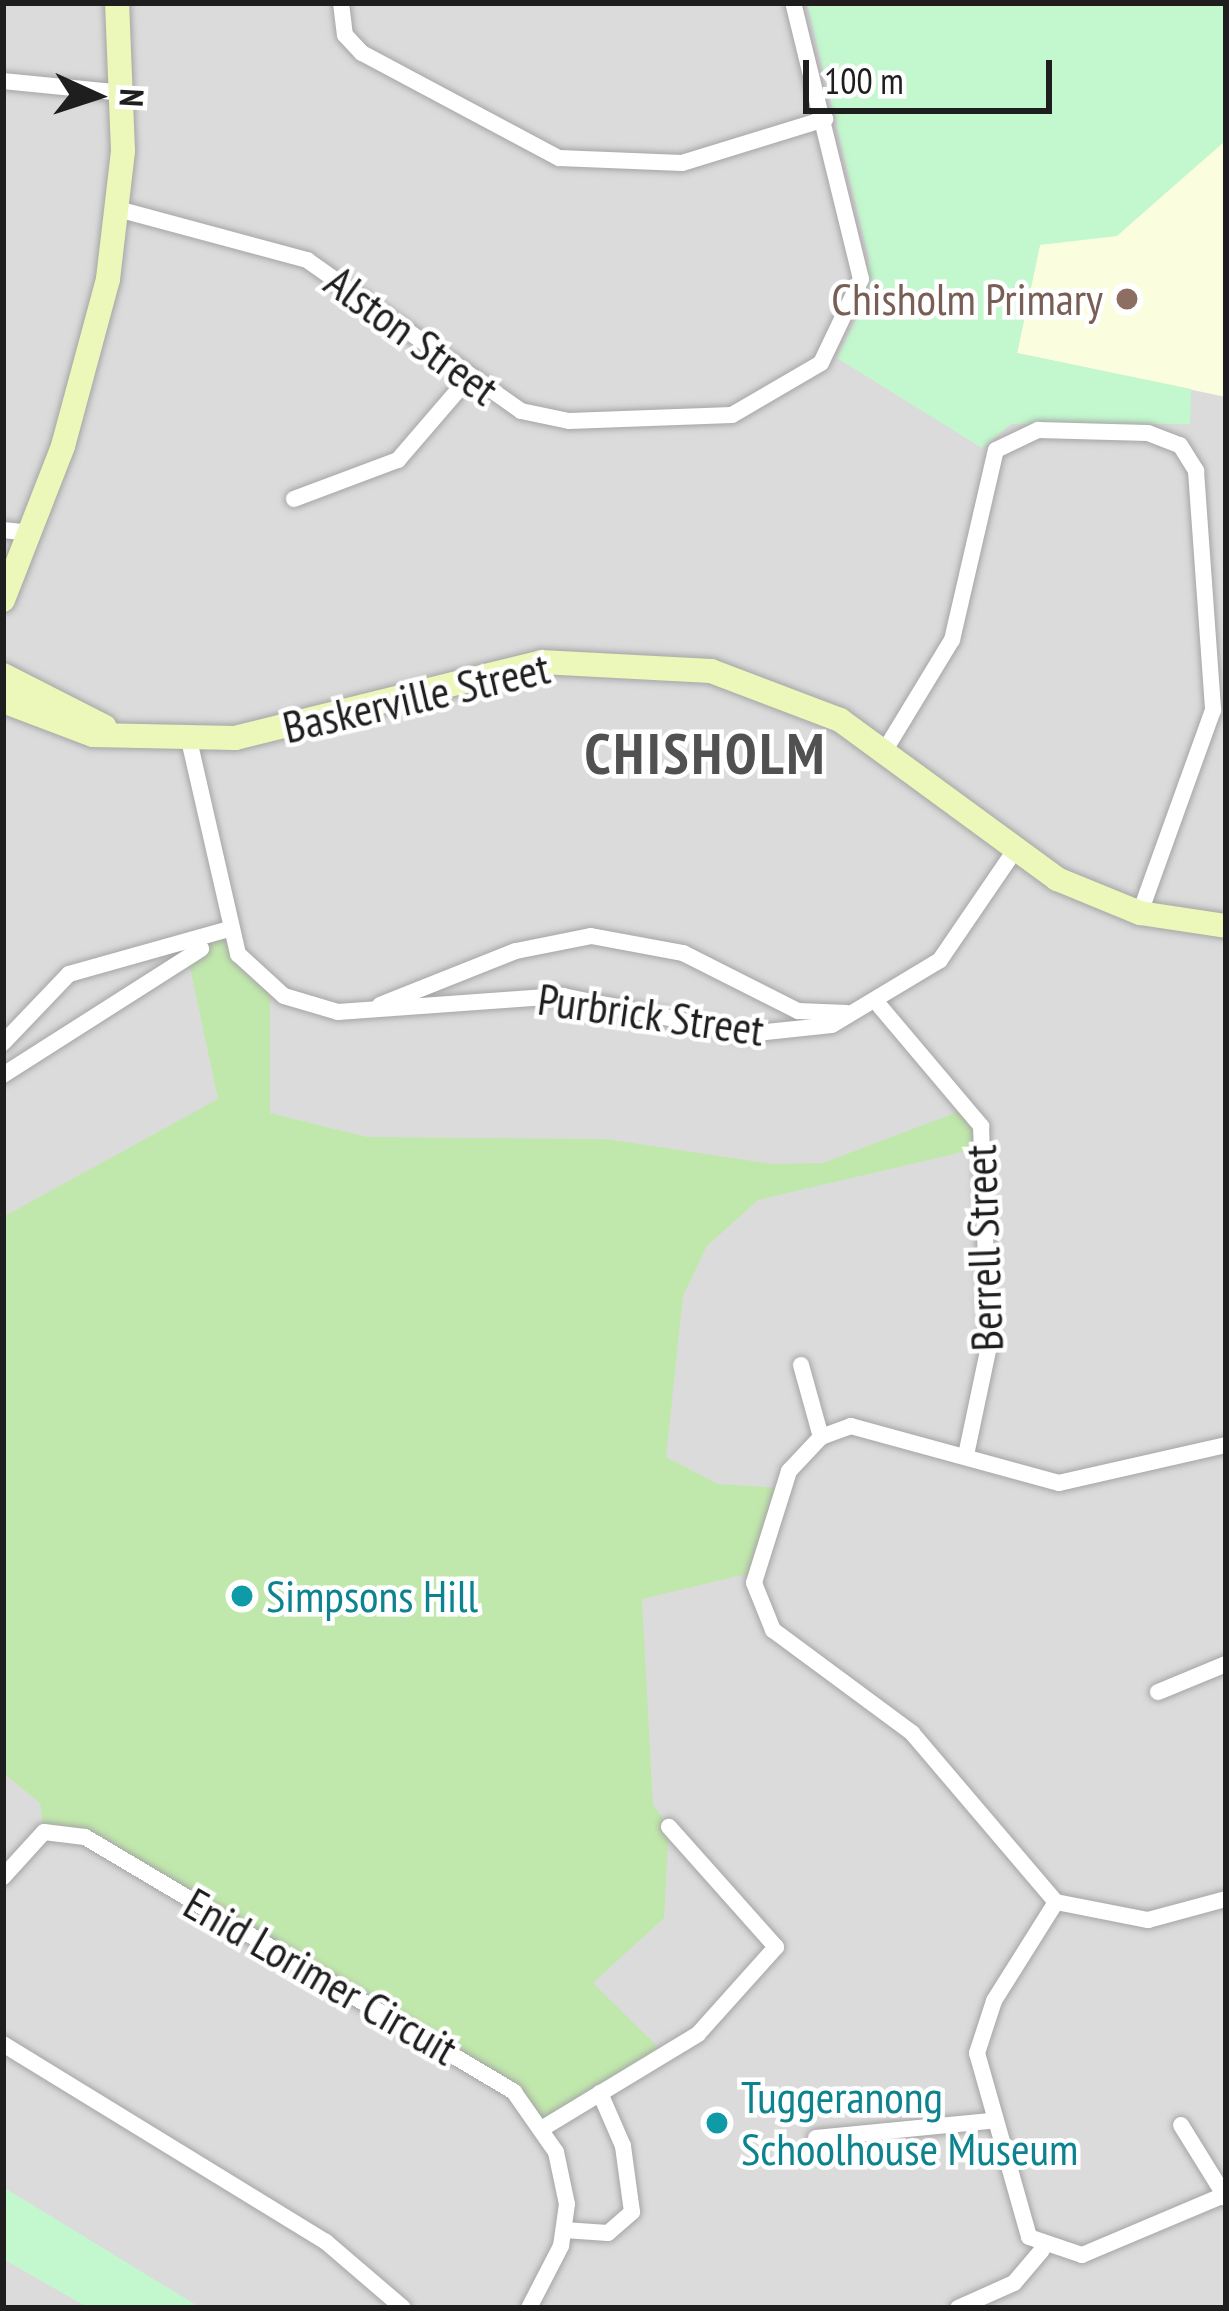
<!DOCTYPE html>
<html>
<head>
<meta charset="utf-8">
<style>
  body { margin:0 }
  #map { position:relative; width:1229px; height:2311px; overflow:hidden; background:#efede5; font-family:"PT Sans Narrow",sans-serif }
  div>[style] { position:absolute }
  .residential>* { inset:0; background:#dcdbdb }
  .education>* { inset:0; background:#fafede }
  .grass>* { inset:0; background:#c1e8ac }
  .park>* { inset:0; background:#c3f8ce }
  .roads { filter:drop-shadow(0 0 3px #a5a5a5) drop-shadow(0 0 3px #a5a5a5) }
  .street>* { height:16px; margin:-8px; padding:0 8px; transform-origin:8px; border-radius:8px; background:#fff }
  .secondary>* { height:24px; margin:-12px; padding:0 12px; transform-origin:12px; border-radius:12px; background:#ecf8ba }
  .dots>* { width:33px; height:33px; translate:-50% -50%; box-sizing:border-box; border:6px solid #fff; border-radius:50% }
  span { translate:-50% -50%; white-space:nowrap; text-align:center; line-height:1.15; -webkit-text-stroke:9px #fff; paint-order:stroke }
  .education-label { font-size:45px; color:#785e54 }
  .right { translate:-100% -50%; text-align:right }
  .street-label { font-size:45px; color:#1e1e1e }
  .culture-label { font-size:45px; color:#0d838f }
  .left { translate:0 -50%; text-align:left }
  .district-label { font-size:57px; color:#515151; font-weight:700; letter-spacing:3px }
  .frame { position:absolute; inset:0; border:6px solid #1e1e1e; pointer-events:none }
  .north { position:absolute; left:36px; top:36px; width:120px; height:120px; -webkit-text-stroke:9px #fff; paint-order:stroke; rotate:93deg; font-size:33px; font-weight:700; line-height:48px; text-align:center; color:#1e1e1e }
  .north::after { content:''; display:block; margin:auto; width:42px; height:54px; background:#1e1e1e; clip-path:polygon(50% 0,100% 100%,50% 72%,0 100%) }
  .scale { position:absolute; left:803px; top:60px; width:249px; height:54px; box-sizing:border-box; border:6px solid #1e1e1e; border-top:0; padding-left:15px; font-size:36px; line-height:42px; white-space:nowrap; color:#1e1e1e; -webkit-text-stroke:9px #fff; paint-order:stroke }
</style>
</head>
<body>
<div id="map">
  <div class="residential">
    <div style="clip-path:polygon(3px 3px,1226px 3px,1226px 2308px,3px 2308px)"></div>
  </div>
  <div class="education">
    <div style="clip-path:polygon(1226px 140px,1226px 397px,1017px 353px,1040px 244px,1117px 235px)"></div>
  </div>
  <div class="grass">
    <div style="clip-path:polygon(226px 930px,270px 987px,270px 1113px,367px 1137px,606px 1139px,773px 1164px,823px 1163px,973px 1106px,984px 1147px,758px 1200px,707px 1246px,683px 1296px,666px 1457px,718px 1484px,783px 1488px,755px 1572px,642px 1599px,653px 1805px,669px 1827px,664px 1918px,593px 1983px,665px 2054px,543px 2128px,514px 2092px,85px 1837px,44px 1832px,40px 1803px,3px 1773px,3px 1217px,218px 1099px,188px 958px)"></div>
  </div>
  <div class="park">
    <div style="clip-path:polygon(807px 3px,1226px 3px,1226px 140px,1117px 236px,1040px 245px,1017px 353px,1191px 389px,1190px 424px,1011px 424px,982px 448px,837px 358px,863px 305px,869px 258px)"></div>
    <div style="clip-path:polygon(3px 2187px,201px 2308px,89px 2308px,3px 2259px)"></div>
  </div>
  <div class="roads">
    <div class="street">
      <div style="left:341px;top:3px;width:32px;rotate:83deg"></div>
      <div style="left:345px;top:35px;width:25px;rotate:47deg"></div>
      <div style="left:362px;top:53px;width:223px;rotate:28.1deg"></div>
      <div style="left:559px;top:158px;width:123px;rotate:2.3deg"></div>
      <div style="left:682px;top:163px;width:150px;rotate:-17.1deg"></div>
      <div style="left:3px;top:81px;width:121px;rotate:5.7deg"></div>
      <div style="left:118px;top:209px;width:196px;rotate:15.1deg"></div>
      <div style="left:307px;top:260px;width:262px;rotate:35.2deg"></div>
      <div style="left:521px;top:411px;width:49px;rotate:11.8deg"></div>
      <div style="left:569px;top:421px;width:163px;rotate:-2.1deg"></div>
      <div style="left:732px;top:415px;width:103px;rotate:-30.3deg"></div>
      <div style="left:821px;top:363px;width:93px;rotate:-64.5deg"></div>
      <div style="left:861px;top:279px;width:284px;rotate:-103.8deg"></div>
      <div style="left:294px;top:499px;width:111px;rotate:-20.6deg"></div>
      <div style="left:398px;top:460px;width:104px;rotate:-49.3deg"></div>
      <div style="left:3px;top:530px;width:28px;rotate:6deg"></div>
      <div style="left:189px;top:740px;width:220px;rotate:77.1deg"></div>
      <div style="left:238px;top:954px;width:62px;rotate:42.4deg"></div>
      <div style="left:284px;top:996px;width:56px;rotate:16.5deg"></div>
      <div style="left:338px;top:1012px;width:226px;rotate:-4.1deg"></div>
      <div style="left:563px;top:996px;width:188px;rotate:11.7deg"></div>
      <div style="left:747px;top:1034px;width:85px;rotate:-6deg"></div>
      <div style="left:832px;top:1025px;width:126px;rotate:-31deg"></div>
      <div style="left:940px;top:960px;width:130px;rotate:-55.7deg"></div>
      <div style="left:885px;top:750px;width:129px;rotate:-58.7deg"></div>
      <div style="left:952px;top:640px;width:195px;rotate:-77deg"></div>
      <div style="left:996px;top:450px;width:47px;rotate:-25.5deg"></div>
      <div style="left:1038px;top:430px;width:110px;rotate:1.6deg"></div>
      <div style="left:1148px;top:433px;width:34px;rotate:21deg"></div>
      <div style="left:1180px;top:445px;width:31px;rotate:58deg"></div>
      <div style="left:1196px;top:471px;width:240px;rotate:85.9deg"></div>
      <div style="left:1213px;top:710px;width:216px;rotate:109.8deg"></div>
      <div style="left:878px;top:1004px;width:160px;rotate:49.8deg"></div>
      <div style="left:981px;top:1126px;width:220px;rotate:87.9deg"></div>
      <div style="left:989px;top:1346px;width:111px;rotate:101.9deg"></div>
      <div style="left:380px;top:1005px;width:146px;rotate:-21.7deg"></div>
      <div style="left:516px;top:951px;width:76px;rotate:-11.3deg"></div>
      <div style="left:591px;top:936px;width:94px;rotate:10.5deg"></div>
      <div style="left:683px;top:953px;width:129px;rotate:26.8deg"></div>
      <div style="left:798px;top:1011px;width:49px;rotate:2.3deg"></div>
      <div style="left:3px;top:1043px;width:95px;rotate:-46.3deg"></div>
      <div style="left:69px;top:974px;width:163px;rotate:-15.7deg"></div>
      <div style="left:3px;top:1075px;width:235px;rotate:-32.5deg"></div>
      <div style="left:801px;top:1365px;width:75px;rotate:74.5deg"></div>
      <div style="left:1226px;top:1445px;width:171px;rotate:167.2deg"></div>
      <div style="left:1059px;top:1483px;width:216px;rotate:-164.7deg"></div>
      <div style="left:851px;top:1426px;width:32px;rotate:160deg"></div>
      <div style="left:821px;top:1437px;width:47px;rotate:133.3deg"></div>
      <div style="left:789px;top:1471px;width:117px;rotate:107.4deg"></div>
      <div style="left:754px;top:1583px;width:51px;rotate:68deg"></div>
      <div style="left:773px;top:1630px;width:173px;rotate:36.5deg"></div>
      <div style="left:912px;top:1733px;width:222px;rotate:49.6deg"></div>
      <div style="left:1056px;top:1902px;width:94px;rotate:11.1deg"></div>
      <div style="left:1148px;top:1920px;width:81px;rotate:-15.1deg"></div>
      <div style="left:1158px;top:1692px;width:74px;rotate:-22.4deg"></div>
      <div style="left:3px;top:1877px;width:61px;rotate:-47.7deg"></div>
      <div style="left:44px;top:1832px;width:41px;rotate:7deg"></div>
      <div style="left:85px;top:1837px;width:499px;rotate:30.7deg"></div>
      <div style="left:514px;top:2092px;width:73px;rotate:55deg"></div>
      <div style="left:556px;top:2152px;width:53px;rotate:78.1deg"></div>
      <div style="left:567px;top:2204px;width:42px;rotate:98.1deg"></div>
      <div style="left:561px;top:2246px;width:70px;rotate:117.3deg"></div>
      <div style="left:1056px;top:1902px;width:117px;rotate:122.1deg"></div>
      <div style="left:994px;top:2001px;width:55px;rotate:108.1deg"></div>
      <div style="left:977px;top:2053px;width:191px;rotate:74.2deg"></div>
      <div style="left:1029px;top:2237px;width:56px;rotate:18.8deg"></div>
      <div style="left:1082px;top:2255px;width:152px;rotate:-22.9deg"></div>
      <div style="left:3px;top:2044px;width:379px;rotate:31.5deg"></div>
      <div style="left:326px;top:2242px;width:101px;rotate:40.6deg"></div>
      <div style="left:1181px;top:2125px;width:86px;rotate:58.3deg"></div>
      <div style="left:543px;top:2128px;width:181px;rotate:-31.2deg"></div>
      <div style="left:698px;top:2034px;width:117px;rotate:-48.1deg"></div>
      <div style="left:776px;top:1947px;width:161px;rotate:-131.7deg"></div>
      <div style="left:816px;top:2138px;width:175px;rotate:-5.6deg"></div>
      <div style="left:564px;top:2230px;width:44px;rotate:3.9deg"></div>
      <div style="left:608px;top:2233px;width:32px;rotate:-41deg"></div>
      <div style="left:632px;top:2212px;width:67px;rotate:-97.8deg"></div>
      <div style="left:623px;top:2146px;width:58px;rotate:-113.5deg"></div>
      <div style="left:958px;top:2308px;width:61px;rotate:-24.1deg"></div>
      <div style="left:1014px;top:2283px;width:43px;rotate:-49.7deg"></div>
    </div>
    <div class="secondary">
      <div style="left:3px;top:600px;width:165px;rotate:-68.7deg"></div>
      <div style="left:63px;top:446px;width:173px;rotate:-74.9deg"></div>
      <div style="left:108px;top:279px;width:129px;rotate:-83.3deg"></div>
      <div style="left:123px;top:151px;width:148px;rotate:-92.3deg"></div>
      <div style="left:3px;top:675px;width:114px;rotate:27deg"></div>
      <div style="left:3px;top:701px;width:96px;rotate:20.7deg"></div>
      <div style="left:93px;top:735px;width:142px;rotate:1.2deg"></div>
      <div style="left:235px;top:738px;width:315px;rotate:-13.9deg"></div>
      <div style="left:541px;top:662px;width:170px;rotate:3deg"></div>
      <div style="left:711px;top:671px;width:138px;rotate:20.8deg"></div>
      <div style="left:840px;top:720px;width:269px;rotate:36.2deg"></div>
      <div style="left:1057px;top:879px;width:90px;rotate:22.3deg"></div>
      <div style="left:1140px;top:913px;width:87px;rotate:8.6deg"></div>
    </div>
  </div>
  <div class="dots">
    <div style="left:1127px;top:299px;background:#8d6e63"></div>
    <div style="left:242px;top:1596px;background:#0f9aa8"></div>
    <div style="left:717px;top:2123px;background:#0f9aa8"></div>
  </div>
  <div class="education-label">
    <span class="right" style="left:1103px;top:299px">Chisholm Primary</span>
  </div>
  <div class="street-label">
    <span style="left:412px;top:335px;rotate:36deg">Alston Street</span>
    <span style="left:416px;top:697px;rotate:-13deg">Baskerville Street</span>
    <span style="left:651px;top:1014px;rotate:8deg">Purbrick Street</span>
    <span style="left:983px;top:1248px;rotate:-92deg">Berrell Street</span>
    <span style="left:321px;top:1976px;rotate:30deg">Enid Lorimer Circuit</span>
  </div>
  <div class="culture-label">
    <span class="left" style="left:266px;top:1596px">Simpsons Hill</span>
    <span class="left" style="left:741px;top:2123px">Tuggeranong<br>Schoolhouse Museum</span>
  </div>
  <div class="district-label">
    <span style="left:706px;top:754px">CHISHOLM</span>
  </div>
  <div class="frame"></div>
  <div class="north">N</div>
  <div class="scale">100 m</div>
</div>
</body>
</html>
